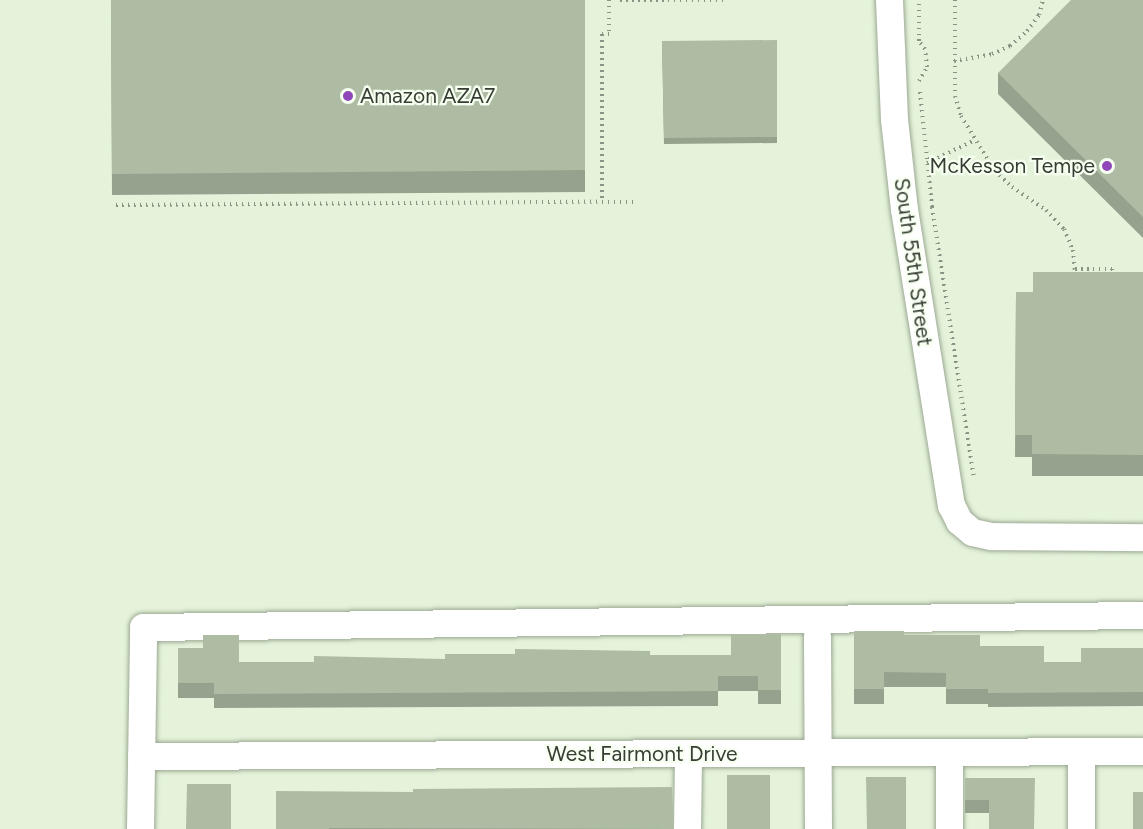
<!DOCTYPE html>
<html>
<head>
<meta charset="utf-8">
<style>
  body { margin:0 }
  #map { position:relative; width:1143px; height:829px; overflow:hidden; background:#e5f3db; font-family:Figtree,sans-serif }
  div>[style] { position:absolute }
  .path>* { height:4px; margin-top:-2px; transform-origin:0; background:repeating-linear-gradient(90deg,#8a9484 0 1.5px,transparent 0 6px) }
  .roads { filter:drop-shadow(0 0 2px #9ca993) drop-shadow(0 0 2px #9ca993) }
  .minor>* { height:27px; margin:-13.5px; padding:0 13.5px; transform-origin:13.5px; border-radius:13.5px; background:#fff }
  .wall>* { inset:0; background:#96a28d }
  .building>* { inset:0; background:#aebca4 }
  .dots>* { width:16px; height:16px; translate:-50% -50%; box-sizing:border-box; border:3px solid #f6fff0; border-radius:50% }
  span { translate:-50% -50%; white-space:nowrap; text-align:center; line-height:1.15; -webkit-text-stroke:4.5px #f6fff0; paint-order:stroke }
  .poi-label { font-size:21px; color:#373d34 }
  .left { translate:0 -50%; text-align:left }
  .right { translate:-100% -50%; text-align:right }
  .street-label { font-size:21px; color:#373d34 }
</style>
</head>
<body>
<div id="map">
  <div class="path">
    <div style="left:609px;top:0;width:34px;rotate:90deg"></div>
    <div style="left:609px;top:34px;width:7px;rotate:180deg"></div>
    <div style="left:602px;top:34px;width:168px;rotate:90deg"></div>
    <div style="left:602px;top:202px;width:34px"></div>
    <div style="left:620px;top:0;width:107px"></div>
    <div style="left:955px;top:0;width:96px;rotate:90deg"></div>
    <div style="left:955px;top:96px;width:21px;rotate:73deg"></div>
    <div style="left:961px;top:116px;width:65px;rotate:58.3deg"></div>
    <div style="left:995px;top:171px;width:23px;rotate:43deg"></div>
    <div style="left:1012px;top:187px;width:41px;rotate:34.1deg"></div>
    <div style="left:1046px;top:210px;width:26px;rotate:47deg"></div>
    <div style="left:1064px;top:229px;width:23px;rotate:67deg"></div>
    <div style="left:1073px;top:250px;width:25px;rotate:85deg"></div>
    <div style="left:954px;top:61px;width:39px;rotate:-10deg"></div>
    <div style="left:992px;top:54px;width:20px;rotate:-24deg"></div>
    <div style="left:1010px;top:46px;width:23px;rotate:-41deg"></div>
    <div style="left:1027px;top:31px;width:20px;rotate:-53deg"></div>
    <div style="left:1039px;top:15px;width:16px;rotate:-75deg"></div>
    <div style="left:919px;top:81px;width:16px;rotate:-60deg"></div>
    <div style="left:927px;top:67px;width:18px;rotate:-96deg"></div>
    <div style="left:925px;top:49px;width:10px;rotate:-127deg"></div>
    <div style="left:919px;top:41px;width:41px;rotate:-90deg"></div>
    <div style="left:920px;top:92px;width:116px;rotate:84deg"></div>
    <div style="left:932px;top:207px;width:275px;rotate:81.2deg"></div>
    <div style="left:927px;top:163px;width:53px;rotate:-25.6deg"></div>
    <div style="left:116px;top:205px;width:486px;rotate:-0.4deg"></div>
    <div style="left:1075px;top:269px;width:37px"></div>
    <div style="left:1112px;top:269px;width:7px;rotate:90deg"></div>
  </div>
  <div class="roads">
    <div class="minor">
      <div style="left:889px;top:0;width:119px;rotate:87.6deg"></div>
      <div style="left:894px;top:119px;width:91px;rotate:83.7deg"></div>
      <div style="left:904px;top:209px;width:300px;rotate:81deg"></div>
      <div style="left:951px;top:505px;width:18px;rotate:63deg"></div>
      <div style="left:959px;top:521px;width:17px;rotate:40deg"></div>
      <div style="left:972px;top:532px;width:19px;rotate:12deg"></div>
      <div style="left:991px;top:536px;width:152px;rotate:0.4deg"></div>
      <div style="left:817px;top:636px;width:193px;rotate:89.7deg"></div>
      <div style="left:949px;top:752px;width:77px;rotate:90deg"></div>
      <div style="left:1081px;top:752px;width:77px;rotate:90deg"></div>
      <div style="left:141px;top:756px;width:1002px;rotate:-0.29deg"></div>
      <div style="left:140px;top:829px;width:202px;rotate:-89.1deg"></div>
      <div style="left:143px;top:627px;width:1000px;rotate:-0.69deg"></div>
      <div style="left:687px;top:829px;width:75px;rotate:-89.2deg"></div>
    </div>
  </div>
  <div class="wall">
    <div style="clip-path:polygon(111px 0,585px 0,585px 192px,112px 195px)"></div>
    <div style="clip-path:polygon(1143px 0,1143px 238px,998px 94px,998px 73px)"></div>
    <div style="clip-path:polygon(662px 41px,777px 137px,777px 143px,664px 144px)"></div>
    <div style="clip-path:polygon(1143px 272px,1143px 476px,1032px 476px,1032px 457px,1015px 457px,1016px 292px,1033px 292px)"></div>
    <div style="clip-path:polygon(854px 631px,904px 635px,980px 646px,1044px 662px,1081px 662px,1143px 648px,1143px 706px,988px 707px,988px 704px,946px 704px,946px 687px,884px 687px,884px 704px,854px 704px)"></div>
    <div style="clip-path:polygon(781px 634px,781px 704px,758px 704px,758px 691px,718px 691px,718px 706px,214px 708px,214px 698px,178px 698px,178px 648px,239px 662px,314px 662px,650px 655px,731px 655px)"></div>
    <div style="clip-path:polygon(965px 778px,1035px 778px,989px 813px,965px 813px)"></div>
    <div style="clip-path:polygon(413px 792px,674px 829px,276px 829px)"></div>
  </div>
  <div class="building">
    <div style="clip-path:polygon(111px 0,585px 0,585px 170px,112px 174px)"></div>
    <div style="clip-path:polygon(1071px 0,1143px 0,1143px 217px,998px 73px)"></div>
    <div style="clip-path:polygon(777px 40px,777px 137px,664px 138px,662px 41px)"></div>
    <div style="clip-path:polygon(1033px 272px,1143px 272px,1143px 455px,1032px 454px,1032px 435px,1015px 435px,1016px 292px,1033px 292px)"></div>
    <div style="clip-path:polygon(854px 631px,904px 631px,904px 635px,980px 635px,980px 646px,1044px 646px,1044px 662px,1081px 662px,1081px 648px,1143px 648px,1143px 692px,988px 693px,988px 689px,946px 689px,946px 673px,884px 672px,884px 689px,854px 689px)"></div>
    <div style="clip-path:polygon(731px 634px,781px 634px,781px 690px,758px 690px,758px 676px,718px 676px,718px 691px,214px 694px,214px 683px,178px 683px,178px 648px,203px 648px,203px 635px,239px 635px,239px 662px,314px 662px,314px 656px,445px 659px,445px 654px,515px 654px,515px 649px,650px 651px,650px 655px,731px 655px)"></div>
    <div style="clip-path:polygon(727px 775px,770px 775px,770px 829px,727px 829px)"></div>
    <div style="clip-path:polygon(866px 777px,906px 777px,906px 829px,867px 829px)"></div>
    <div style="clip-path:polygon(965px 778px,1035px 778px,1034px 829px,989px 829px,989px 800px,965px 800px)"></div>
    <div style="clip-path:polygon(187px 784px,231px 784px,231px 829px,186px 829px)"></div>
    <div style="clip-path:polygon(672px 787px,674px 829px,329px 828px,329px 829px,276px 829px,276px 791px,413px 792px,413px 789px)"></div>
    <div style="clip-path:polygon(1133px 792px,1143px 792px,1143px 829px,1133px 829px)"></div>
  </div>
  <div class="dots">
    <div style="left:348px;top:96px;background:#8f47ba"></div>
    <div style="left:1107px;top:166px;background:#8f47ba"></div>
  </div>
  <div class="poi-label">
    <span class="left" style="left:360px;top:96px">Amazon AZA7</span>
    <span class="right" style="left:1095px;top:166px">McKesson Tempe</span>
  </div>
  <div class="street-label">
    <span style="left:913px;top:262px;rotate:82deg">South 55th Street</span>
    <span style="left:642px;top:754px">West Fairmont Drive</span>
  </div>
</div>
</body>
</html>
